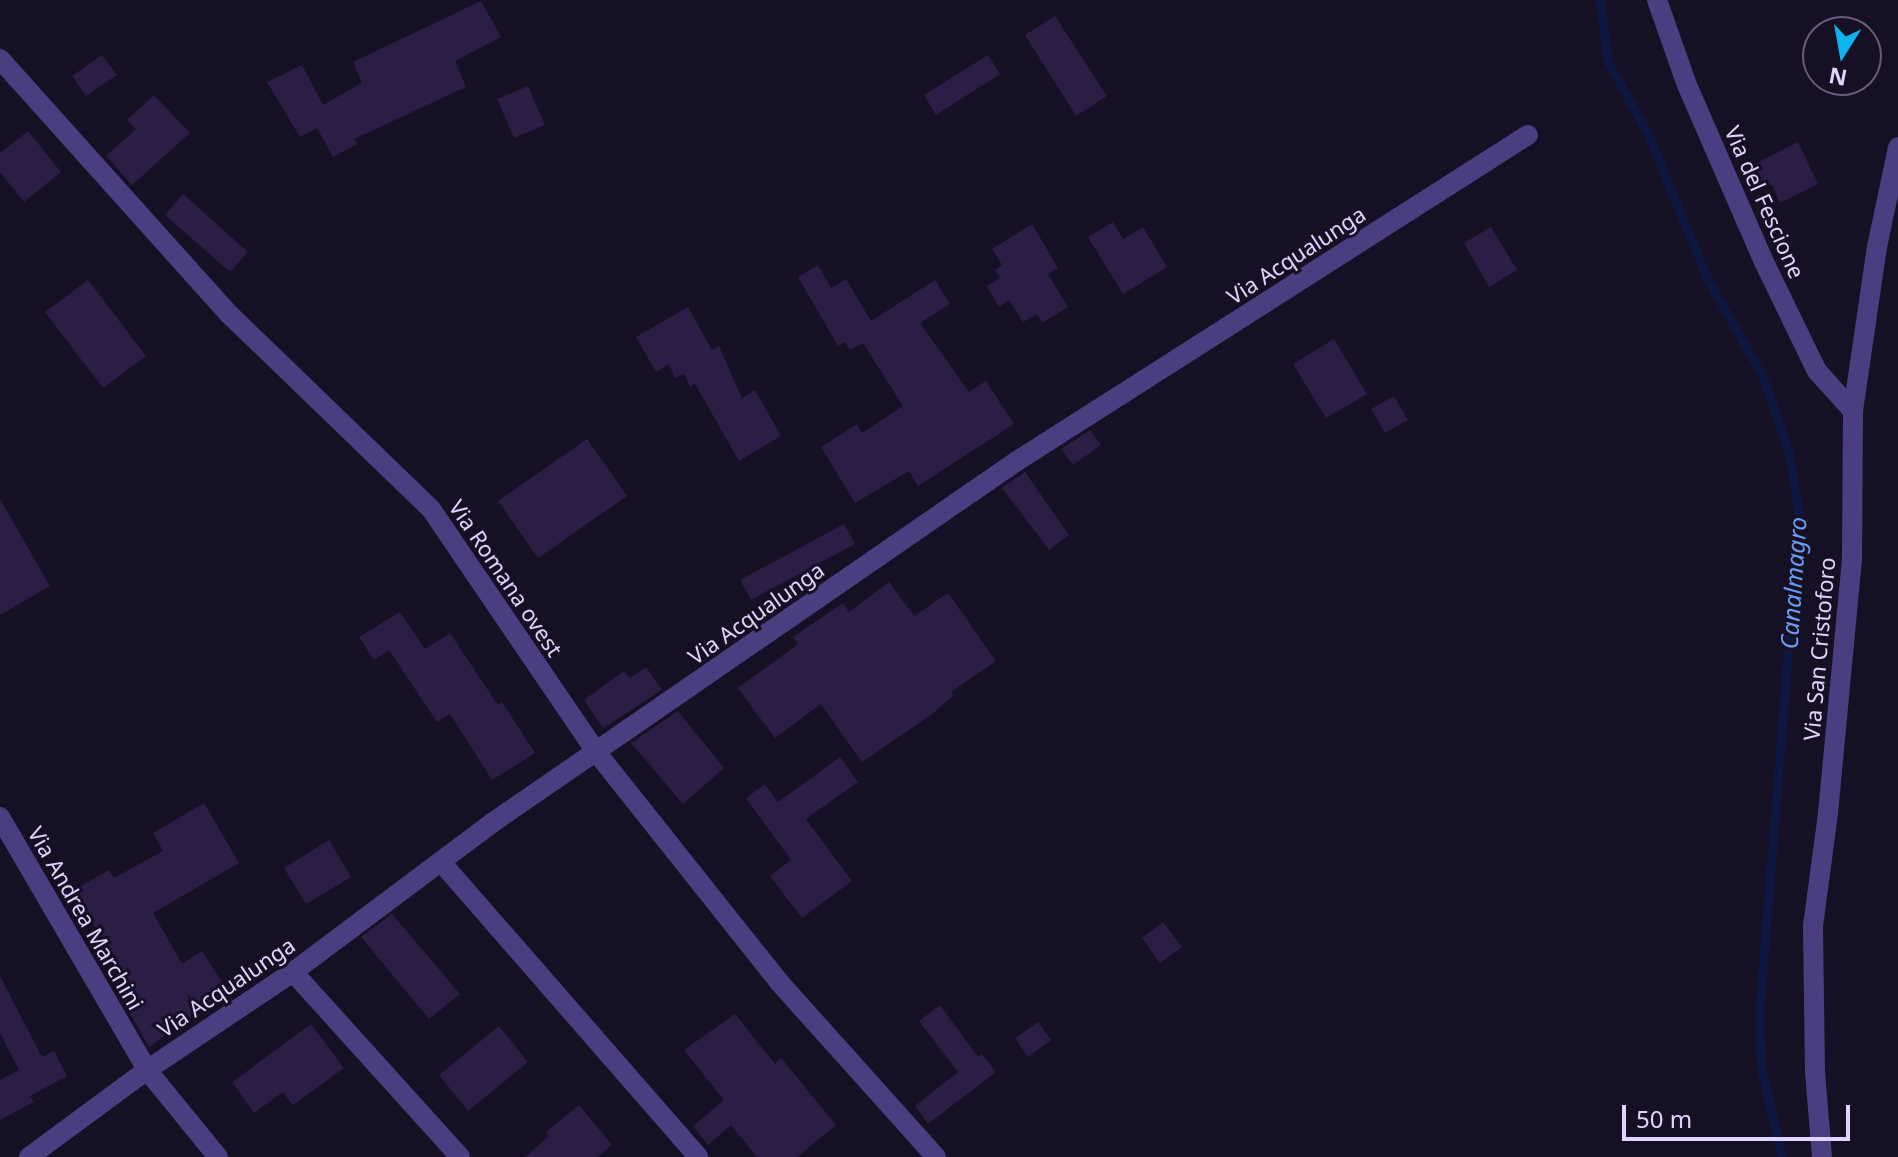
<!DOCTYPE html>
<html>
<head>
<meta charset="utf-8">
<style>
  body { margin:0 }
  #map { position:relative; width:1898px; height:1157px; overflow:hidden; background:#161024; font-family:"Noto Sans",sans-serif }
  div>[style] { position:absolute }
  .stream>* { height:9px; margin:-4.5px; padding:0 4.5px; transform-origin:4.5px; border-radius:4.5px; background:#0d173f }
  .building>* { inset:0; background:#2b1d43 }
  .street>* { height:20px; margin:-10px; padding:0 10px; transform-origin:10px; border-radius:10px; background:#4b3e80 }
  span { translate:-50% -50%; white-space:nowrap; text-align:center; line-height:1.15; -webkit-text-stroke:6px #161024; paint-order:stroke }
  .street-label { font-size:22px; color:#e0d5fc }
  .water-label { font-size:24px; color:#6a9ef6; font-style:italic }
  .north { position:absolute; left:1802px; top:16px; width:80px; height:80px; box-sizing:border-box; background:#161024; border:2px solid #675f7a; border-radius:50%; rotate:191deg; font-size:22px; font-weight:700; line-height:32px; text-align:center; color:#e0d5fc }
  .north::after { content:''; display:block; margin:auto; width:28px; height:36px; background:#0fb3ef; clip-path:polygon(50% 0,100% 100%,50% 72%,0 100%) }
  .scale { position:absolute; left:1622px; top:1105px; width:228px; height:36px; box-sizing:border-box; border:4px solid #e0d5fc; border-top:0; padding-left:10px; font-size:24px; line-height:28px; white-space:nowrap; color:#e0d5fc; -webkit-text-stroke:6px #161024; paint-order:stroke }
</style>
</head>
<body>
<div id="map">
  <div class="stream">
    <div style="left:1600px;top:0;width:63px;rotate:82.6deg"></div>
    <div style="left:1608px;top:62px;width:82px;rotate:60.9deg"></div>
    <div style="left:1648px;top:134px;width:158px;rotate:67.7deg"></div>
    <div style="left:1708px;top:280px;width:112px;rotate:60.4deg"></div>
    <div style="left:1763px;top:377px;width:80px;rotate:71.1deg"></div>
    <div style="left:1789px;top:453px;width:62px;rotate:80.7deg"></div>
    <div style="left:1799px;top:514px;width:504px;rotate:94.56deg"></div>
    <div style="left:1759px;top:1016px;width:51px;rotate:87.8deg"></div>
    <div style="left:1761px;top:1067px;width:92px;rotate:76.9deg"></div>
  </div>
  <div class="building">
    <div style="clip-path:polygon(481px 1px,501px 37px,455px 61px,466px 87px,354px 139px,357px 144px,333px 157px,317px 128px,300px 137px,267px 82px,302px 65px,323px 105px,362px 83px,353px 62px)"></div>
    <div style="clip-path:polygon(1055px 16px,1107px 96px,1076px 116px,1025px 35px)"></div>
    <div style="clip-path:polygon(102px 55px,117px 75px,86px 96px,72px 76px)"></div>
    <div style="clip-path:polygon(988px 55px,1000px 74px,936px 115px,924px 95px)"></div>
    <div style="clip-path:polygon(528px 86px,545px 125px,514px 138px,497px 99px)"></div>
    <div style="clip-path:polygon(154px 95px,190px 133px,132px 185px,106px 156px,136px 129px,127px 120px)"></div>
    <div style="clip-path:polygon(28px 131px,61px 172px,24px 202px,0 172px,0 153px)"></div>
    <div style="clip-path:polygon(1798px 142px,1818px 184px,1780px 203px,1772px 185px,1760px 190px,1749px 167px)"></div>
    <div style="clip-path:polygon(183px 194px,248px 252px,230px 272px,165px 215px)"></div>
    <div style="clip-path:polygon(1113px 222px,1123px 239px,1143px 227px,1167px 267px,1123px 294px,1088px 237px)"></div>
    <div style="clip-path:polygon(1032px 224px,1058px 268px,1048px 274px,1068px 307px,1042px 323px,1037px 314px,1023px 322px,1009px 300px,999px 307px,987px 286px,1000px 278px,995px 270px,1002px 265px,992px 249px)"></div>
    <div style="clip-path:polygon(1491px 227px,1517px 270px,1489px 287px,1464px 243px)"></div>
    <div style="clip-path:polygon(818px 265px,831px 288px,846px 279px,871px 321px,935px 280px,950px 304px,920px 323px,969px 392px,986px 381px,1014px 424px,918px 486px,909px 471px,855px 503px,821px 447px,857px 424px,862px 433px,903px 406px,863px 343px,850px 350px,845px 342px,838px 346px,798px 277px)"></div>
    <div style="clip-path:polygon(88px 280px,146px 356px,103px 388px,45px 312px)"></div>
    <div style="clip-path:polygon(688px 307px,712px 350px,719px 346px,742px 398px,755px 390px,781px 436px,739px 461px,695px 384px,690px 387px,684px 374px,675px 378px,669px 364px,656px 372px,636px 337px)"></div>
    <div style="clip-path:polygon(1334px 339px,1367px 394px,1326px 418px,1293px 364px)"></div>
    <div style="clip-path:polygon(1394px 396px,1408px 420px,1385px 433px,1371px 409px)"></div>
    <div style="clip-path:polygon(1090px 430px,1101px 445px,1073px 465px,1061px 449px)"></div>
    <div style="clip-path:polygon(587px 439px,627px 496px,538px 558px,498px 501px)"></div>
    <div style="clip-path:polygon(1025px 472px,1069px 535px,1049px 550px,1002px 488px)"></div>
    <div style="clip-path:polygon(0 499px,50px 586px,0 615px)"></div>
    <div style="clip-path:polygon(844px 524px,855px 544px,751px 600px,740px 580px)"></div>
    <div style="clip-path:polygon(889px 582px,914px 616px,948px 593px,996px 661px,951px 692px,954px 695px,932px 714px,862px 762px,821px 704px,775px 738px,738px 688px,798px 644px,793px 637px,843px 603px,849px 612px)"></div>
    <div style="clip-path:polygon(400px 612px,425px 649px,450px 633px,498px 705px,502px 702px,535px 753px,492px 780px,450px 714px,437px 722px,389px 650px,374px 660px,359px 637px)"></div>
    <div style="clip-path:polygon(646px 667px,662px 690px,603px 728px,584px 700px,624px 671px,630px 678px)"></div>
    <div style="clip-path:polygon(678px 711px,724px 768px,683px 804px,631px 743px)"></div>
    <div style="clip-path:polygon(840px 757px,858px 782px,806px 819px,852px 881px,802px 918px,770px 876px,791px 860px,746px 798px,765px 784px,778px 802px)"></div>
    <div style="clip-path:polygon(204px 803px,239px 863px,153px 913px,182px 964px,202px 951px,227px 990px,149px 1047px,122px 1000px,132px 992px,74px 890px,109px 870px,114px 878px,163px 851px,153px 833px)"></div>
    <div style="clip-path:polygon(329px 840px,351px 877px,306px 904px,284px 868px)"></div>
    <div style="clip-path:polygon(392px 914px,460px 994px,429px 1019px,361px 937px)"></div>
    <div style="clip-path:polygon(1163px 922px,1182px 947px,1160px 963px,1142px 938px)"></div>
    <div style="clip-path:polygon(0 976px,42px 1057px,54px 1051px,67px 1076px,30px 1096px,34px 1102px,0 1120px,0 1080px,19px 1070px,0 1033px)"></div>
    <div style="clip-path:polygon(940px 1005px,978px 1057px,982px 1054px,996px 1072px,928px 1124px,915px 1106px,958px 1072px,919px 1021px)"></div>
    <div style="clip-path:polygon(735px 1014px,775px 1064px,781px 1058px,836px 1125px,797px 1157px,757px 1157px,731px 1125px,708px 1145px,693px 1126px,724px 1100px,684px 1050px)"></div>
    <div style="clip-path:polygon(1038px 1022px,1051px 1040px,1028px 1057px,1015px 1038px)"></div>
    <div style="clip-path:polygon(311px 1024px,344px 1068px,293px 1105px,283px 1092px,254px 1113px,232px 1082px)"></div>
    <div style="clip-path:polygon(499px 1026px,528px 1062px,468px 1111px,439px 1075px)"></div>
    <div style="clip-path:polygon(579px 1105px,612px 1145px,597px 1157px,525px 1157px,549px 1136px,546px 1132px)"></div>
  </div>
  <div class="street">
    <div style="left:1657px;top:0;width:90px;rotate:70.6deg"></div>
    <div style="left:1687px;top:85px;width:195px;rotate:66.5deg"></div>
    <div style="left:1765px;top:264px;width:119px;rotate:64.1deg"></div>
    <div style="left:1817px;top:371px;width:54px;rotate:48deg"></div>
    <div style="left:0;top:59px;width:344px;rotate:48.1deg"></div>
    <div style="left:230px;top:315px;width:279px;rotate:44deg"></div>
    <div style="left:431px;top:509px;width:295px;rotate:55.8deg"></div>
    <div style="left:597px;top:753px;width:293px;rotate:51.5deg"></div>
    <div style="left:779px;top:982px;width:235px;rotate:48.1deg"></div>
    <div style="left:0;top:817px;width:293px;rotate:59.8deg"></div>
    <div style="left:147px;top:1070px;width:112px;rotate:50.8deg"></div>
    <div style="left:441px;top:862px;width:391px;rotate:48.9deg"></div>
    <div style="left:293px;top:972px;width:249px;rotate:47.9deg"></div>
    <div style="left:29px;top:1157px;width:147px;rotate:-36.4deg"></div>
    <div style="left:147px;top:1070px;width:176px;rotate:-33.9deg"></div>
    <div style="left:293px;top:972px;width:249px;rotate:-36.8deg"></div>
    <div style="left:492px;top:823px;width:638px;rotate:-34.59deg"></div>
    <div style="left:1017px;top:461px;width:606px;rotate:-32.54deg"></div>
    <div style="left:1822px;top:1157px;width:85px;rotate:-94.7deg"></div>
    <div style="left:1815px;top:1072px;width:146px;rotate:-90.8deg"></div>
    <div style="left:1813px;top:926px;width:114px;rotate:-82.4deg"></div>
    <div style="left:1828px;top:813px;width:255px;rotate:-84.6deg"></div>
    <div style="left:1852px;top:559px;width:148px;rotate:-89.6deg"></div>
    <div style="left:1853px;top:411px;width:166px;rotate:-81.7deg"></div>
    <div style="left:1877px;top:247px;width:102px;rotate:-78.1deg"></div>
  </div>
  <div class="street-label">
    <span style="left:1765px;top:202px;rotate:66deg">Via del Fescione</span>
    <span style="left:1296px;top:255px;rotate:-33deg">Via Acqualunga</span>
    <span style="left:506px;top:578px;rotate:56deg">Via Romana ovest</span>
    <span style="left:756px;top:613px;rotate:-35deg">Via Acqualunga</span>
    <span style="left:1819px;top:649px;rotate:-85deg">Via San Cristoforo</span>
    <span style="left:86px;top:918px;rotate:60deg">Via Andrea Marchini</span>
    <span style="left:226px;top:987px;rotate:-34deg">Via Acqualunga</span>
  </div>
  <div class="water-label">
    <span style="left:1793px;top:583px;rotate:-86deg">Canalmagro</span>
  </div>
  <div class="north">N</div>
  <div class="scale">50 m</div>
</div>
</body>
</html>
